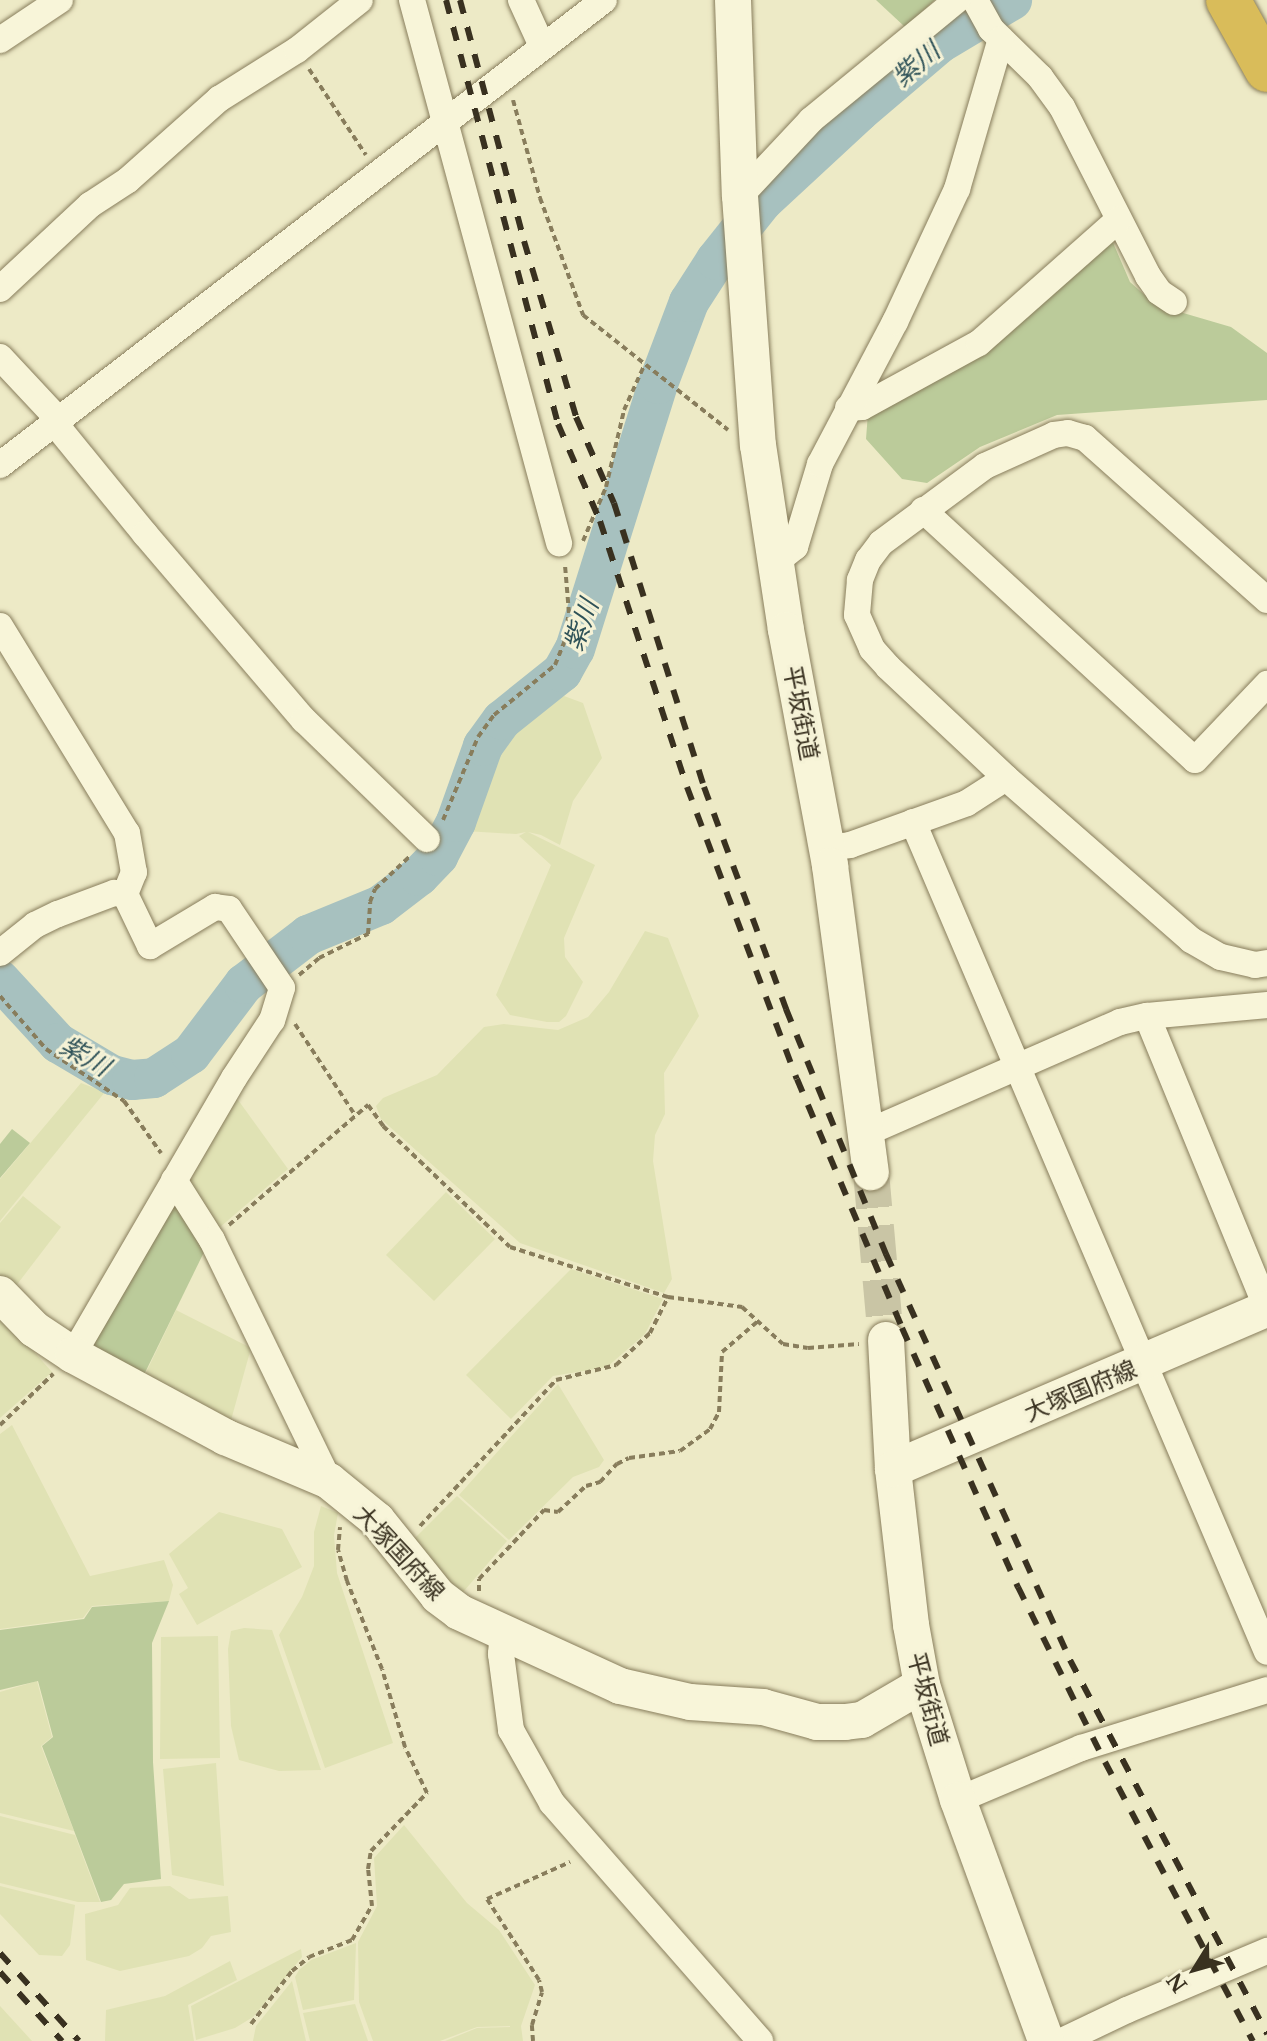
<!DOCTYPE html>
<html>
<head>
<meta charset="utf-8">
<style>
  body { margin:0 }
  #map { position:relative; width:1267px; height:2041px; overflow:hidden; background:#edeac6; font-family:"Noto Serif","Noto Sans JP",serif }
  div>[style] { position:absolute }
  .farmland>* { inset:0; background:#e0e2b4 }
  .green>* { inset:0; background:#bbcb9a }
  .river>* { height:40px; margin:-20px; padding:0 20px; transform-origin:20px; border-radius:20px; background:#a7c1bf }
  .secondary-tunnel>* { height:36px; margin-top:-18px; transform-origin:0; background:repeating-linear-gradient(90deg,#c9c5a5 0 36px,transparent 0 54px) }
  .path>* { height:4px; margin-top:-2px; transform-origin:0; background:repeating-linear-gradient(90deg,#887d5c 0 6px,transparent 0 10px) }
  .roads { filter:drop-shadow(0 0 2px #887d5c) drop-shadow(0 0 2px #887d5c) }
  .street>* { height:26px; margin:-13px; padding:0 13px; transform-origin:13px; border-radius:13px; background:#f8f5d9 }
  .secondary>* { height:36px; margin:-18px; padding:0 18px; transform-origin:18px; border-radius:18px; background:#f8f5d9 }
  .highway>* { height:44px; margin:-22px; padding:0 22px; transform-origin:22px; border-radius:22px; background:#d9bc5a }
  .rail>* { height:6px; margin-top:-3px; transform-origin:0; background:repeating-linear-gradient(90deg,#393120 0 14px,transparent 0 28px) }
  span { translate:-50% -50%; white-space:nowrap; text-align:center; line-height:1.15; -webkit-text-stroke:6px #f5f2d6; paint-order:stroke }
  .street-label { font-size:24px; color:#393120 }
  .water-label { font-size:26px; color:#2f5258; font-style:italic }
  .north { position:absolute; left:1155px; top:1929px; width:80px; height:80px; -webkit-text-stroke:6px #f5f2d6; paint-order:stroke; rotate:233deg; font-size:22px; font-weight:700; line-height:32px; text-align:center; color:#393120 }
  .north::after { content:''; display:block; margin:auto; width:28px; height:36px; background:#393120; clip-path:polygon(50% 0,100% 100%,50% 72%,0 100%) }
</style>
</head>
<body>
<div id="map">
  <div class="farmland">
    <div style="clip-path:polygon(564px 696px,583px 703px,602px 758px,573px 801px,560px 845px,541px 835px,528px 832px,595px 865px,564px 938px,565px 957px,583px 982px,566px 1016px,559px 1022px,547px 1022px,510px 1015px,496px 995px,551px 865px,519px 836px,526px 832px,516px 834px,465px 831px,504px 742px,540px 706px)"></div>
    <div style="clip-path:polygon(645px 931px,668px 938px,699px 1016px,664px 1073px,665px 1114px,655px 1135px,653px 1161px,672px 1279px,664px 1293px,520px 1243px,381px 1119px,376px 1106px,383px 1098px,437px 1075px,484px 1027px,504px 1024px,558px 1030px,588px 1017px,609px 992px)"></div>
    <div style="clip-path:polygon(81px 1083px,105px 1092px,0 1221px,0 1179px)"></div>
    <div style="clip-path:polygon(233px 1093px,288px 1169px,219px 1228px,183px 1177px)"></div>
    <div style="clip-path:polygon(446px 1192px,495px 1239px,434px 1301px,386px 1255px)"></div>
    <div style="clip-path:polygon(23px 1196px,61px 1227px,9px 1295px,0 1287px,0 1223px)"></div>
    <div style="clip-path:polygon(571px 1269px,663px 1299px,645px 1334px,607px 1367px,553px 1376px,511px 1419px,466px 1375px)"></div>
    <div style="clip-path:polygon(176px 1310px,251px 1348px,228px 1431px,140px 1385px)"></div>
    <div style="clip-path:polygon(0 1314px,52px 1372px,0 1418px)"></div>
    <div style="clip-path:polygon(558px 1384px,604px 1460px,599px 1467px,573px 1477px,509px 1540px,459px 1495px)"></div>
    <div style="clip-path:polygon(12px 1425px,90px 1576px,164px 1560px,173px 1585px,169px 1601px,92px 1606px,83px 1618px,0 1629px,0 1434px)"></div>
    <div style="clip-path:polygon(457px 1496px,507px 1541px,458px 1598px,409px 1544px)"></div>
    <div style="clip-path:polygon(321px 1506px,338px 1513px,334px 1535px,337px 1573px,393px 1743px,325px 1768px,279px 1635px,302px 1597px,314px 1566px,314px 1532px)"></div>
    <div style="clip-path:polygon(219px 1512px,282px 1529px,302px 1567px,197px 1625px,179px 1594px,188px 1588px,169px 1554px)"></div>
    <div style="clip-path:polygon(244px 1628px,272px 1630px,321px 1770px,279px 1771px,239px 1760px,231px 1726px,228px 1649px,231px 1631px)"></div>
    <div style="clip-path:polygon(218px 1636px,220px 1758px,160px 1759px,161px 1637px)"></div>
    <div style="clip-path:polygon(37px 1681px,52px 1737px,41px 1746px,74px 1831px,0 1813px,0 1692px)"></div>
    <div style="clip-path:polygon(216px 1763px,224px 1886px,172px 1875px,163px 1769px)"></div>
    <div style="clip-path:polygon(0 1816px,75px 1835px,100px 1902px,78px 1902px,0 1883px)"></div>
    <div style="clip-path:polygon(404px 1825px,467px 1903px,499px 1930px,535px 1985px,521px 2026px,523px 2041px,445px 2041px,477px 2028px,510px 2027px,510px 2026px,477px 2027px,440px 2041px,373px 2041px,359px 2002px,358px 1942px,377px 1906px,374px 1858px)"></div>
    <div style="clip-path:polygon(0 1886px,75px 1905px,70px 1945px,62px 1956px,39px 1955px,0 1914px)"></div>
    <div style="clip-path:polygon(170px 1886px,189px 1899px,228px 1896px,231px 1932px,211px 1936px,202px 1948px,189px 1956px,120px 1971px,86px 1960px,85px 1914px,118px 1905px,130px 1888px)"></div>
    <div style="clip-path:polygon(356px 1943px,354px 2000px,303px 2010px,295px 1977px,299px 1970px,311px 1960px)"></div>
    <div style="clip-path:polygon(301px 1949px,302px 1957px,253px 2017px,235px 2028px,196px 2040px,191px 2006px)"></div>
    <div style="clip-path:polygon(230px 1961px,237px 1980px,188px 2005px,194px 2041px,105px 2041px,106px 2010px,165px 1996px)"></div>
    <div style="clip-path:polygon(292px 1981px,306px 2041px,253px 2041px,256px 2026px)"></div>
    <div style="clip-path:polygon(355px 2004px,368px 2041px,310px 2041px,303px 2013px)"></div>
    <div style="clip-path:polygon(0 2006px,32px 2041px,0 2041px)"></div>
  </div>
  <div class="green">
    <div style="clip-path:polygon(876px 0,935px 0,905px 27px)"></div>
    <div style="clip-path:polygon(1111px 238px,1130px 282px,1156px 305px,1231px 327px,1267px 353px,1267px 400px,1057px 415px,980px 447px,927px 483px,902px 479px,866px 439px,868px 413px)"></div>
    <div style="clip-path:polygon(12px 1129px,30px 1143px,0 1178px,0 1144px)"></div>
    <div style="clip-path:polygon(172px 1196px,206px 1248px,139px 1385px,80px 1352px)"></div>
    <div style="clip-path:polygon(169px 1601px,152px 1643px,153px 1762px,161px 1879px,124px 1884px,111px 1900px,101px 1902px,42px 1746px,53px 1737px,38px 1681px,0 1690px,0 1630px,84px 1619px,92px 1607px)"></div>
  </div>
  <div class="river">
    <div style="left:0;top:980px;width:86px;rotate:47.4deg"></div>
    <div style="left:58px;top:1043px;width:63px;rotate:30.7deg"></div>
    <div style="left:112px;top:1075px;width:21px;rotate:14deg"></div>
    <div style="left:132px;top:1080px;width:22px;rotate:-5deg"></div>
    <div style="left:154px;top:1078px;width:44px;rotate:-33deg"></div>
    <div style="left:191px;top:1054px;width:88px;rotate:-52.9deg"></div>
    <div style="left:244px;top:984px;width:81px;rotate:-37.4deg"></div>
    <div style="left:308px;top:935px;width:79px;rotate:-22.3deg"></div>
    <div style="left:381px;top:905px;width:48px;rotate:-37.3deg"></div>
    <div style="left:419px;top:876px;width:28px;rotate:-46deg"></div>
    <div style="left:438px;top:856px;width:38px;rotate:-62deg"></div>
    <div style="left:456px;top:822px;width:81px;rotate:-70.4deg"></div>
    <div style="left:483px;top:746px;width:32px;rotate:-54deg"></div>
    <div style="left:502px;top:720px;width:77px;rotate:-38.7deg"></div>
    <div style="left:562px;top:672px;width:26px;rotate:-61deg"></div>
    <div style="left:575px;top:649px;width:278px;rotate:-72.6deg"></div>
    <div style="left:658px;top:384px;width:88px;rotate:-69.3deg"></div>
    <div style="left:689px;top:302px;width:50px;rotate:-57.3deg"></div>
    <div style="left:716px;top:260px;width:75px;rotate:-51.5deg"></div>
    <div style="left:763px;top:201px;width:131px;rotate:-42.8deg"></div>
    <div style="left:859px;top:112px;width:106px;rotate:-40.4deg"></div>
    <div style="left:940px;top:43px;width:84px;rotate:-30.8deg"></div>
  </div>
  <div class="secondary-tunnel">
    <div style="left:871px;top:1172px;width:169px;rotate:84.9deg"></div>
  </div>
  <div class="path">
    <div style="left:309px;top:69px;width:103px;rotate:56.5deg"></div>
    <div style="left:513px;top:100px;width:102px;rotate:74.6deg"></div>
    <div style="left:540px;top:198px;width:125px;rotate:69.8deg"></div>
    <div style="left:583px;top:315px;width:185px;rotate:38.4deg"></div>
    <div style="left:583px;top:541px;width:59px;rotate:-66.9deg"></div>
    <div style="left:606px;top:487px;width:79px;rotate:-76.8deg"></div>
    <div style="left:624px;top:410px;width:48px;rotate:-65.6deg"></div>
    <div style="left:443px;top:820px;width:90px;rotate:-67.1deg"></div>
    <div style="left:478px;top:737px;width:27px;rotate:-54deg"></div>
    <div style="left:494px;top:715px;width:79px;rotate:-39.3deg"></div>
    <div style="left:555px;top:665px;width:24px;rotate:-68deg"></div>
    <div style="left:564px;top:643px;width:30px;rotate:-81deg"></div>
    <div style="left:569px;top:613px;width:48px;rotate:-94.8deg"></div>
    <div style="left:299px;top:975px;width:26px;rotate:-40deg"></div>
    <div style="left:319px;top:958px;width:55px;rotate:-26.1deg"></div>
    <div style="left:368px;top:934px;width:32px;rotate:-86deg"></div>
    <div style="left:370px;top:902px;width:14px;rotate:-69deg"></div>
    <div style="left:375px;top:889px;width:48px;rotate:-43.3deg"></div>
    <div style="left:0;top:996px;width:70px;rotate:49deg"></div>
    <div style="left:46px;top:1049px;width:94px;rotate:33.7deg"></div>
    <div style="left:124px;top:1101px;width:64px;rotate:54.6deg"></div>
    <div style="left:295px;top:1024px;width:109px;rotate:56.6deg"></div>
    <div style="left:229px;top:1225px;width:184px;rotate:-40.8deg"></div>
    <div style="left:368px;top:1105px;width:26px;rotate:54deg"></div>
    <div style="left:383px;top:1126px;width:175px;rotate:43.6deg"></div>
    <div style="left:510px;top:1247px;width:166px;rotate:17.6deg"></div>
    <div style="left:668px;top:1297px;width:75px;rotate:7.7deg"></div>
    <div style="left:742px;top:1307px;width:55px;rotate:42.1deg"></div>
    <div style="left:783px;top:1344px;width:25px;rotate:9deg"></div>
    <div style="left:808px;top:1348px;width:51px;rotate:-4.5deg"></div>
    <div style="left:0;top:1425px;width:74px;rotate:-43.9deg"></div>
    <div style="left:420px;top:1526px;width:200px;rotate:-47deg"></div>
    <div style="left:556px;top:1380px;width:62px;rotate:-14deg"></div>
    <div style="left:616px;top:1365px;width:47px;rotate:-43.3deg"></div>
    <div style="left:650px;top:1333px;width:40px;rotate:-63.4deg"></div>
    <div style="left:479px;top:1591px;width:12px;rotate:-90deg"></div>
    <div style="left:479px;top:1579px;width:95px;rotate:-46.7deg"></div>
    <div style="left:544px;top:1510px;width:14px;rotate:8deg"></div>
    <div style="left:558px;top:1512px;width:38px;rotate:-43deg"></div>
    <div style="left:586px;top:1486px;width:15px;rotate:-16deg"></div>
    <div style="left:600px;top:1482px;width:25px;rotate:-47deg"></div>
    <div style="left:617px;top:1464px;width:13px;rotate:-27deg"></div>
    <div style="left:629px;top:1458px;width:51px;rotate:-7.8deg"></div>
    <div style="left:680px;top:1451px;width:37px;rotate:-36deg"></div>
    <div style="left:710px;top:1429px;width:19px;rotate:-62deg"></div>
    <div style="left:719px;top:1412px;width:60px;rotate:-87.1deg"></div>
    <div style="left:722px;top:1352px;width:46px;rotate:-40.6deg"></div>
    <div style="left:251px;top:2024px;width:67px;rotate:-52.3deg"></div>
    <div style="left:292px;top:1971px;width:22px;rotate:-39deg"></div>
    <div style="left:309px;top:1957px;width:46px;rotate:-21.6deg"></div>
    <div style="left:352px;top:1940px;width:39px;rotate:-60deg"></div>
    <div style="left:372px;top:1906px;width:37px;rotate:-96deg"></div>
    <div style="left:368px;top:1869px;width:18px;rotate:-81deg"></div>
    <div style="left:371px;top:1851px;width:81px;rotate:-46deg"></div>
    <div style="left:427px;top:1793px;width:51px;rotate:-115.6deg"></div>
    <div style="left:405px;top:1747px;width:81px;rotate:-106.4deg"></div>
    <div style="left:382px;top:1669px;width:95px;rotate:-111.7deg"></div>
    <div style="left:347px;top:1581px;width:32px;rotate:-106deg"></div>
    <div style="left:338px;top:1550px;width:23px;rotate:-85deg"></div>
    <div style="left:533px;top:2041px;width:16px;rotate:-94deg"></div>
    <div style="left:532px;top:2025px;width:34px;rotate:-73deg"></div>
    <div style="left:542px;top:1992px;width:12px;rotate:-104deg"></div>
    <div style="left:539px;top:1980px;width:96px;rotate:-122.7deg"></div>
    <div style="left:487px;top:1899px;width:91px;rotate:-24deg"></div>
  </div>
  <div class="roads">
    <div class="street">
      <div style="left:412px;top:0;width:563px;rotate:74.85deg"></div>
      <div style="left:521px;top:0;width:51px;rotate:65.5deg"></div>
      <div style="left:975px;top:0;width:33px;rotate:61deg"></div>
      <div style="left:991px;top:29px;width:69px;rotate:44.4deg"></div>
      <div style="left:1040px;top:77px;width:37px;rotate:54deg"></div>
      <div style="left:1062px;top:107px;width:190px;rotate:63deg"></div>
      <div style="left:1148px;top:276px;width:19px;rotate:55deg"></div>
      <div style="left:1159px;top:292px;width:18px;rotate:34deg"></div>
      <div style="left:0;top:40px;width:72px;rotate:-33.7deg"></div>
      <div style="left:740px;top:196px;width:104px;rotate:-46.9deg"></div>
      <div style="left:811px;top:120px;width:189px;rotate:-39.4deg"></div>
      <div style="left:0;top:289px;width:123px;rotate:-43deg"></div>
      <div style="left:90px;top:205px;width:45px;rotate:-33.3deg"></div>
      <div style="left:128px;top:180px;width:122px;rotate:-41.7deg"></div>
      <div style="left:219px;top:99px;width:92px;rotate:-32.1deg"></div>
      <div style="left:297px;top:50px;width:80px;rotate:-38.4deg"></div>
      <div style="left:0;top:357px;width:86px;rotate:46.9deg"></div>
      <div style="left:59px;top:420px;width:11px;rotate:80deg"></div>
      <div style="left:61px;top:431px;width:133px;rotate:50.8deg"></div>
      <div style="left:145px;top:534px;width:245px;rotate:49.5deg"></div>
      <div style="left:304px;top:720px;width:171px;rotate:44.1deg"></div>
      <div style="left:848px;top:408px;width:14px;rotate:-4deg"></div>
      <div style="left:862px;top:407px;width:133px;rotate:-28.7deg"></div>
      <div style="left:979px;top:343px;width:186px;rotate:-41.5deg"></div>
      <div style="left:0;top:465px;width:762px;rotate:-37.59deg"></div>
      <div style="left:923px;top:510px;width:369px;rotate:42.6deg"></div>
      <div style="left:1195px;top:760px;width:105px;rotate:-46.5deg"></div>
      <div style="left:775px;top:563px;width:26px;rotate:-39deg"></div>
      <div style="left:795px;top:547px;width:87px;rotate:-73.2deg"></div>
      <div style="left:820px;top:464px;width:161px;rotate:-62.2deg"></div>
      <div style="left:895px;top:322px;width:147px;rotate:-65deg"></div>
      <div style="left:957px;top:189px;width:156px;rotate:-73.7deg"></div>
      <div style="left:1267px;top:600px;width:244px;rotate:-138.3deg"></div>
      <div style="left:1085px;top:438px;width:18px;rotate:-164deg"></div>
      <div style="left:1068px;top:433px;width:14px;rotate:172deg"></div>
      <div style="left:1054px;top:435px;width:76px;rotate:155.8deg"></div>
      <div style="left:985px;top:466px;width:129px;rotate:143.5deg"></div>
      <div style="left:881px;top:543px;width:21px;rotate:127deg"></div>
      <div style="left:868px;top:560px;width:22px;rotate:112deg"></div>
      <div style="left:860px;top:580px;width:35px;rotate:95deg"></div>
      <div style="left:857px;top:615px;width:37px;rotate:66deg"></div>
      <div style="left:872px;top:649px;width:24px;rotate:48deg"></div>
      <div style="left:888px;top:667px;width:162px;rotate:43.2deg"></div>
      <div style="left:1006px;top:778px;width:246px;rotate:41.2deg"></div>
      <div style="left:1191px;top:940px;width:34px;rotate:30deg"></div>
      <div style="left:1221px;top:957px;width:35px;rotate:13deg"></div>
      <div style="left:1255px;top:965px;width:12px;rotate:-9deg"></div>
      <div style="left:0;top:626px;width:243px;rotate:58.5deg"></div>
      <div style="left:127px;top:833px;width:40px;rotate:80deg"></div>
      <div style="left:134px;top:872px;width:24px;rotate:112deg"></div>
      <div style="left:125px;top:894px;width:58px;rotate:64.3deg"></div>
      <div style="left:150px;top:946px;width:76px;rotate:-31deg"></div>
      <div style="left:215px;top:907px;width:14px;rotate:8deg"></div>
      <div style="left:229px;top:909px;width:95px;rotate:56.1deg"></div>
      <div style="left:282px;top:988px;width:34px;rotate:107deg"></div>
      <div style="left:272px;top:1020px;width:69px;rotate:123.2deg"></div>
      <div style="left:234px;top:1078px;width:320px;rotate:120.2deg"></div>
      <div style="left:913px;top:822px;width:902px;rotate:66.9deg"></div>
      <div style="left:827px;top:848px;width:23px;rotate:-7deg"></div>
      <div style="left:850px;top:845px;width:124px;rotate:-19.7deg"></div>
      <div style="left:967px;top:803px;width:46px;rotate:-32.7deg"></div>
      <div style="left:0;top:953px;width:45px;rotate:-38.7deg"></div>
      <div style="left:35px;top:925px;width:25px;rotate:-26deg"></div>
      <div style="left:58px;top:914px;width:60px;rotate:-20.6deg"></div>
      <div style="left:114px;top:893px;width:11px;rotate:5deg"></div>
      <div style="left:1147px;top:1016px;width:317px;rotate:67.7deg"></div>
      <div style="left:866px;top:1133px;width:277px;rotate:-23.6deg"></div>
      <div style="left:1120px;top:1022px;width:28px;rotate:-13deg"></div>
      <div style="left:1147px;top:1016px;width:121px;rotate:-5.2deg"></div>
      <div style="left:174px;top:1180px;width:71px;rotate:57.7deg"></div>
      <div style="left:212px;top:1240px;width:268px;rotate:64.1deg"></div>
      <div style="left:503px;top:1634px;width:20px;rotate:96deg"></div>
      <div style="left:501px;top:1654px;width:77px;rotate:82.5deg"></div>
      <div style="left:511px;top:1730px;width:84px;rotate:60.7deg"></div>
      <div style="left:552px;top:1803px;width:316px;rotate:48.8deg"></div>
      <div style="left:958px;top:1800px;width:134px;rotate:-22.9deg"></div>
      <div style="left:1081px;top:1748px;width:195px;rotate:-17.3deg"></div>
      <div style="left:1062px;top:2041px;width:72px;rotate:-25.5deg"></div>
      <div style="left:1127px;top:2010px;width:152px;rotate:-22.9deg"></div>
    </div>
    <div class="secondary">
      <div style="left:733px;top:0;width:196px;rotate:88deg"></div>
      <div style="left:740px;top:196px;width:250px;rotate:85.9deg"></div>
      <div style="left:758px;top:445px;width:187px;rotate:81.4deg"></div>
      <div style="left:786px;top:630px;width:240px;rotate:79.4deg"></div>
      <div style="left:830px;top:866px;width:309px;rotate:82.4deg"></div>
      <div style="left:0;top:1294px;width:49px;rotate:45.8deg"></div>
      <div style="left:34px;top:1329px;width:47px;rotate:33.7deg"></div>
      <div style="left:73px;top:1355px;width:173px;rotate:28.3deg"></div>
      <div style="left:225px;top:1437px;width:113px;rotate:22.9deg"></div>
      <div style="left:329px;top:1481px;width:62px;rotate:39.1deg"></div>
      <div style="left:377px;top:1520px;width:97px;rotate:51.2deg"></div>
      <div style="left:438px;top:1596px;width:26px;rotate:37deg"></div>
      <div style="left:459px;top:1612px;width:177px;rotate:24.7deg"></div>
      <div style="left:620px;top:1686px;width:72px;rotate:12.9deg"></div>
      <div style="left:690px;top:1702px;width:73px;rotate:3.9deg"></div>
      <div style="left:763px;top:1707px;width:56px;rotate:15.5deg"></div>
      <div style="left:817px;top:1722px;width:28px"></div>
      <div style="left:845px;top:1722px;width:17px;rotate:-7deg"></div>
      <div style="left:862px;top:1720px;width:69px;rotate:-30.3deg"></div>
      <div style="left:886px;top:1340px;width:129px;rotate:86.9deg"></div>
      <div style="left:893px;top:1469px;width:157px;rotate:83.4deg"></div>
      <div style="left:911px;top:1625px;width:61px;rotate:79.6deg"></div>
      <div style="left:922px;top:1685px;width:121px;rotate:72.6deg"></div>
      <div style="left:958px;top:1800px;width:257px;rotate:69.9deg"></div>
      <div style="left:893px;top:1469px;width:407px;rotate:-23.2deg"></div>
    </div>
    <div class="highway">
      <div style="left:1228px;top:0;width:80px;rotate:60.9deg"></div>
    </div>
  </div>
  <div class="rail">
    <div style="left:446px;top:0;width:439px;rotate:75.2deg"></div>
    <div style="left:558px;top:424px;width:106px;rotate:66.6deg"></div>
    <div style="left:600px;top:521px;width:280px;rotate:71.9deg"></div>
    <div style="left:687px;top:787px;width:312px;rotate:69.4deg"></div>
    <div style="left:797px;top:1079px;width:270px;rotate:67.1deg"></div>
    <div style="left:902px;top:1328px;width:284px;rotate:65.9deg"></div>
    <div style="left:1018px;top:1587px;width:195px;rotate:63.6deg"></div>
    <div style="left:1105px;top:1762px;width:316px;rotate:62.1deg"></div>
    <div style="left:460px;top:0;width:249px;rotate:75.1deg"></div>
    <div style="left:524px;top:241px;width:184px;rotate:73.5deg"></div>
    <div style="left:576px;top:417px;width:94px;rotate:66.2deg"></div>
    <div style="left:614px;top:503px;width:298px;rotate:72.4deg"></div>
    <div style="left:704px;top:787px;width:237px;rotate:69.7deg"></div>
    <div style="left:786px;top:1009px;width:265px;rotate:67.8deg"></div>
    <div style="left:886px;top:1254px;width:446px;rotate:65.6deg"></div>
    <div style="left:1070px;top:1660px;width:423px;rotate:62.2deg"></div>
    <div style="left:0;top:1953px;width:118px;rotate:48.1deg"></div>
    <div style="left:0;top:1972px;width:93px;rotate:48.1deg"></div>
  </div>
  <div class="street-label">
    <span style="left:802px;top:713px;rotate:79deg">平坂街道</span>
    <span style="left:1080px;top:1390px;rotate:-23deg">大塚国府線</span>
    <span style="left:400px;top:1552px;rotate:47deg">大塚国府線</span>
    <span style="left:929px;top:1699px;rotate:75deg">平坂街道</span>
  </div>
  <div class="water-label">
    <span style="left:916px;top:64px;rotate:-40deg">紫川</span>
    <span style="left:581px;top:625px;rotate:-70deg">紫川</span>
    <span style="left:85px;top:1056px;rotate:30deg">紫川</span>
  </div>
  <div class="north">N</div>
</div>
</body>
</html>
